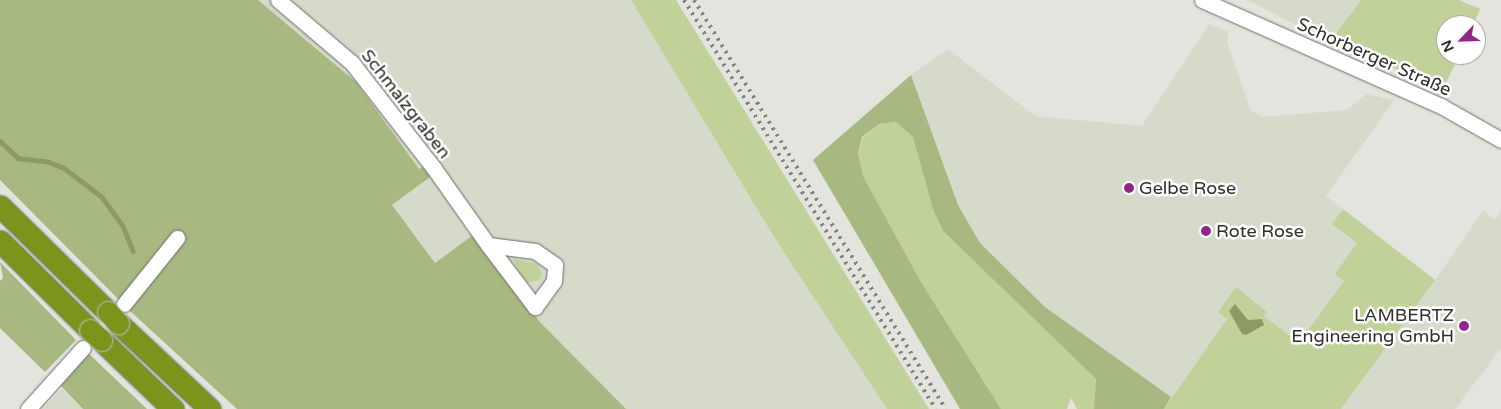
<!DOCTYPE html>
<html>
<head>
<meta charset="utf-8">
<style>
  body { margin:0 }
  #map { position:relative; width:1501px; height:409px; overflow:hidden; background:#e2e4dd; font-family:"Varela Round",sans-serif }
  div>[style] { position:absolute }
  .built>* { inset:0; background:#d5dacb }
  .green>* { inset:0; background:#c1d19a }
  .forest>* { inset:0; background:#a8b881 }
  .water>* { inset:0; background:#8c9b65 }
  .stream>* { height:4.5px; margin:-2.25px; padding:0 2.25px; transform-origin:2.25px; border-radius:2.25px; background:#8c9b65 }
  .roads { filter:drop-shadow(0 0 1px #6d6f68) drop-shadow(0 0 1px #6d6f68) }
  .minor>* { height:15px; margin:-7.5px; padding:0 7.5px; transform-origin:7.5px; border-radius:7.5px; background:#fff }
  .highway>* { height:21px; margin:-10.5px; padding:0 10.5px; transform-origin:10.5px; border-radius:10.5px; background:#7b941b }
  .rail>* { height:4px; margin-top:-2px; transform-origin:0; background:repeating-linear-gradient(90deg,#848581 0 2.5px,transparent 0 7.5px) }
  .bridges { filter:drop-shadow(0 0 1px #c0c1c0) drop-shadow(0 0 1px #c0c1c0) }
  .highway-bridge>* { height:21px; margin:-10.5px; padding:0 10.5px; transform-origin:10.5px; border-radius:10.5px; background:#7b941b }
  .dots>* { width:14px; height:14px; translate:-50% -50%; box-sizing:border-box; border:2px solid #fff; border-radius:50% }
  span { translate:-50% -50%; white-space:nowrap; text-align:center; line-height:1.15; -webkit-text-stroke:5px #fff; paint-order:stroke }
  .street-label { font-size:18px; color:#2e2f2c }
  .poi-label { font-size:18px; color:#2e2f2c }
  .left { translate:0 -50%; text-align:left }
  .right { translate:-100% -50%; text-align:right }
  .north { position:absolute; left:1436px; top:15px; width:50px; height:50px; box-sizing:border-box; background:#fff; border:1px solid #abacab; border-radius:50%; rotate:246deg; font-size:14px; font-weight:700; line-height:20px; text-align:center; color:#2e2f2c }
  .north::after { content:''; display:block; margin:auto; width:18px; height:22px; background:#912689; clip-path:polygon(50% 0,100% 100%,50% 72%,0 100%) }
</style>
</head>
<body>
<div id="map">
  <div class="built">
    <div style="clip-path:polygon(258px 0,631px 0,774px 237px,887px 409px,626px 409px,539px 321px,473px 235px,435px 263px,392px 205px,430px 177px,419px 170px,332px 61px)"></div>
    <div style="clip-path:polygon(1247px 0,1361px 0,1330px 42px)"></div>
    <div style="clip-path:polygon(1209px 24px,1229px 32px,1227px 42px,1251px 111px,1263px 117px,1347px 110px,1367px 94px,1394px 100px,1326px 196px,1435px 280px,1483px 211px,1495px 220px,1501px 211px,1501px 348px,1455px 409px,1164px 409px,1170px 397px,1045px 307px,980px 243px,969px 225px,958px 205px,911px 75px,948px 49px,1035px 116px,1142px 126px)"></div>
    <div style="clip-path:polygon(62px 389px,83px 409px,43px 409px)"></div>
  </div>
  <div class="green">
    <div style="clip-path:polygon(631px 0,676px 0,929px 409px,887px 409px,774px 237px)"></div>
    <div style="clip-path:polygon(1361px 0,1459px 0,1480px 9px,1473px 25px,1446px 25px,1446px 55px,1460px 55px,1443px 88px,1330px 42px)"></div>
    <div style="clip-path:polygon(896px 122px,913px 137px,933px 210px,943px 231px,1096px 379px,1094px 409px,1077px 409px,1071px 398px,1067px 409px,1001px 409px,921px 282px,863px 176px,858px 153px,863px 137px,879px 124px)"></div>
    <div style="clip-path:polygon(1343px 209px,1435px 280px,1341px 409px,1164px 409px,1227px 319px,1218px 312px,1236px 287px,1267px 312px,1264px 316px,1299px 343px,1344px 281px,1335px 274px,1357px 243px,1332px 224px)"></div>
    <div style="clip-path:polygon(513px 259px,537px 264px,542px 274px,539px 280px,525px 283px)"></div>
  </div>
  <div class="forest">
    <div style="clip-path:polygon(0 0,258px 0,356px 82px,419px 169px,423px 167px,430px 177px,392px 205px,435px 263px,473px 235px,539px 321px,626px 409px,237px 409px,130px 311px,0 180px)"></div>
    <div style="clip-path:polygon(911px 75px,958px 205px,980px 243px,1045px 307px,1171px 397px,1164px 409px,1094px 409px,1096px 379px,943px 231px,933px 210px,913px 137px,896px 122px,879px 124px,862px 137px,858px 153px,863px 176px,921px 282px,1001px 409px,960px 409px,813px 160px)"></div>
    <div style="clip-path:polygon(0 262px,76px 340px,45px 372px,0 328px,0 281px,3px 278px)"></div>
    <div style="clip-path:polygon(88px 353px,147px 409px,83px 409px,61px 386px)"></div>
  </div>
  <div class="water">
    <div style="clip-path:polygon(1235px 304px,1248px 320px,1262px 319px,1264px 325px,1246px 335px,1242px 334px,1229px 311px)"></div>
  </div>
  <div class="stream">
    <div style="left:0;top:141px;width:25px;rotate:43deg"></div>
    <div style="left:18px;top:158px;width:31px;rotate:7deg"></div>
    <div style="left:49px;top:162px;width:16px;rotate:22deg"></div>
    <div style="left:64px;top:168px;width:48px;rotate:37.3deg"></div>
    <div style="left:102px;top:197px;width:36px;rotate:54deg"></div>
    <div style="left:123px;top:226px;width:27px;rotate:68deg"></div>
  </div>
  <div class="roads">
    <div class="minor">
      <div style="left:278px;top:0;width:97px;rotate:40.4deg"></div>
      <div style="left:352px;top:63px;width:132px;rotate:52.1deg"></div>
      <div style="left:433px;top:167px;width:95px;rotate:54.8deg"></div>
      <div style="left:488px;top:245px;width:78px;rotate:52.8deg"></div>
      <div style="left:535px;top:307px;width:32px;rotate:-54deg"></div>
      <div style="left:554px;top:281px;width:16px;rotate:-86deg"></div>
      <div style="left:555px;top:265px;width:24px;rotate:-145deg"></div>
      <div style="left:535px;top:251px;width:47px;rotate:-172.7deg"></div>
      <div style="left:1202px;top:0;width:261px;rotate:23.9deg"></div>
      <div style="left:1441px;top:106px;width:69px;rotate:29.5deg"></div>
      <div style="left:124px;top:304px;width:85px;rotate:-51.2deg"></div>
      <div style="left:28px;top:409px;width:82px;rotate:-48deg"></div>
    </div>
    <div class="highway">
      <div style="left:0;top:206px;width:151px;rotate:44.5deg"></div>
      <div style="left:0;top:241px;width:127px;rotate:44.7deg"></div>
      <div style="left:118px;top:323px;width:126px;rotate:43.1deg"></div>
      <div style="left:101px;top:340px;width:100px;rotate:43.8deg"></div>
    </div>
  </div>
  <div class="rail">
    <div style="left:684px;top:0;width:480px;rotate:58.4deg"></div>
    <div style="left:694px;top:0;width:480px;rotate:58.4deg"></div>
  </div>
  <div class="bridges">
    <div class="highway-bridge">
      <div style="left:108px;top:312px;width:15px;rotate:48deg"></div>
      <div style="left:90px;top:330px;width:15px;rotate:42deg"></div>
    </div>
  </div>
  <div class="dots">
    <div style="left:1129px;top:188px;background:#912689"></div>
    <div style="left:1206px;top:231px;background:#912689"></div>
    <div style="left:1464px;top:326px;background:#912689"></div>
  </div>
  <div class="street-label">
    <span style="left:1374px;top:57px;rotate:24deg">Schorberger Straße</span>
    <span style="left:406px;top:104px;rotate:52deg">Schmalzgraben</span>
  </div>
  <div class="poi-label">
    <span class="left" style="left:1139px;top:188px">Gelbe Rose</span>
    <span class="left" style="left:1216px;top:231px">Rote Rose</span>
    <span class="right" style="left:1454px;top:326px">LAMBERTZ<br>Engineering GmbH</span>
  </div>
  <div class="north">N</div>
</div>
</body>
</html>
